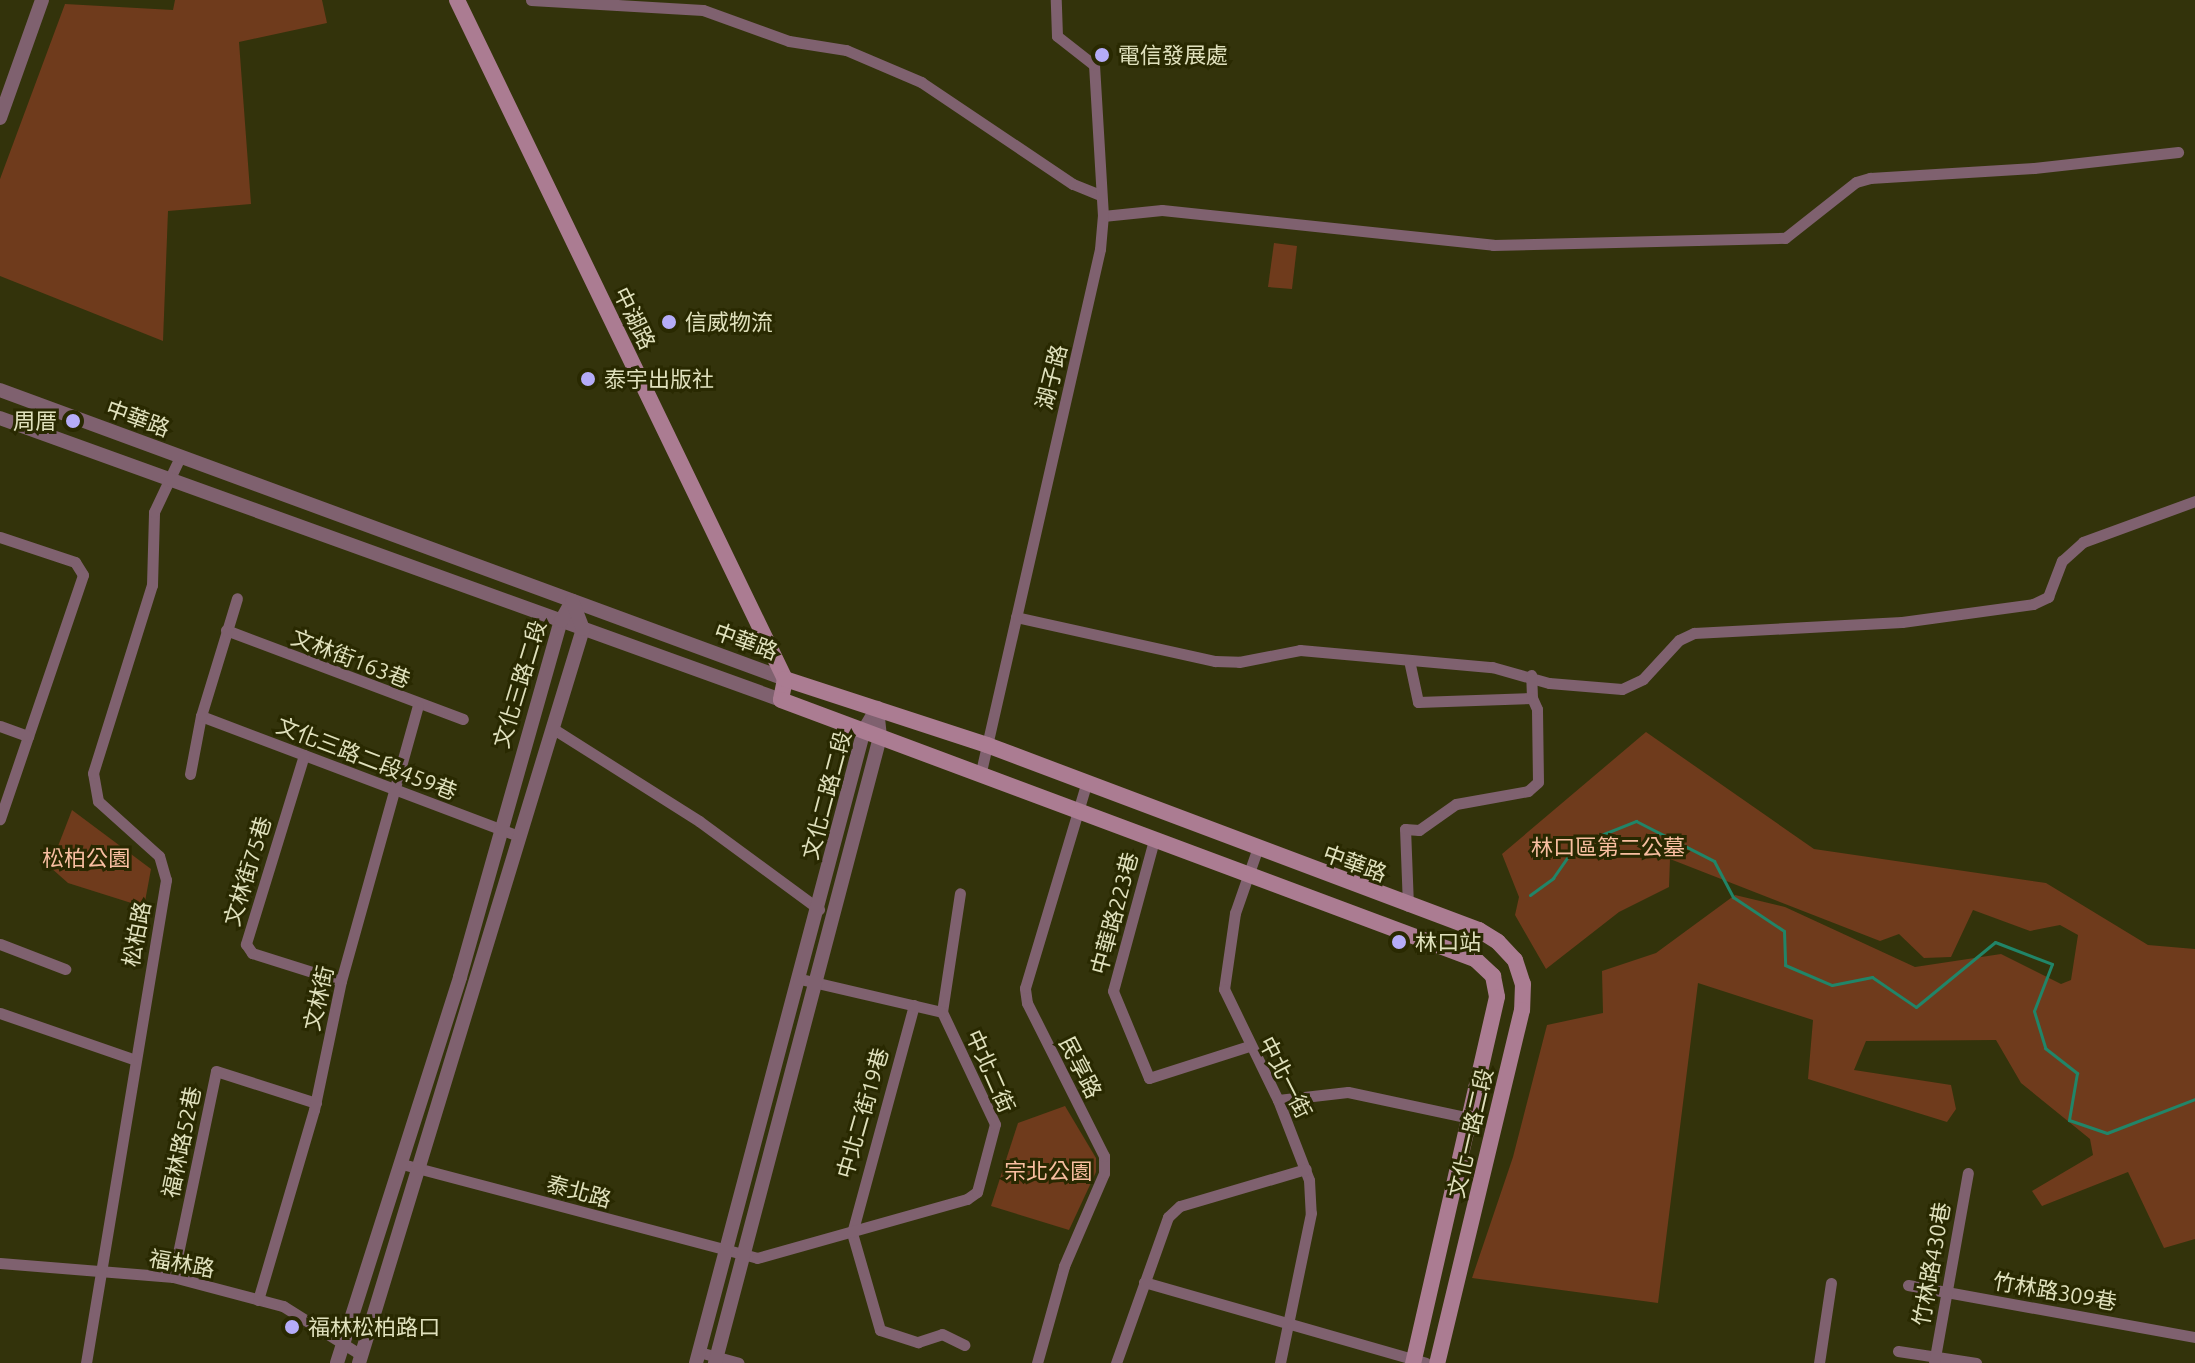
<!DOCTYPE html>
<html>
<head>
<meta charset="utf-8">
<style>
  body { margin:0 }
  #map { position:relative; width:2195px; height:1363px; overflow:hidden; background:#33330b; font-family:Ubuntu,"Noto Sans TC",sans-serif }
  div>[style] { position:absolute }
  .green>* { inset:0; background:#6f3b1c }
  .stream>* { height:3px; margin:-1.5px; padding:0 1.5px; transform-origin:1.5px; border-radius:1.5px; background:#218568 }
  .minor>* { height:11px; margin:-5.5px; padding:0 5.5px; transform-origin:5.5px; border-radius:5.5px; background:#7f616f }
  .tertiary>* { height:14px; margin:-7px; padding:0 7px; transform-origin:7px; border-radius:7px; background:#7f616f }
  .secondary>* { height:16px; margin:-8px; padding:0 8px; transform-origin:8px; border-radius:8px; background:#ab7c92 }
  .dots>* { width:22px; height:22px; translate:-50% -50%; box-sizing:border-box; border:4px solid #292901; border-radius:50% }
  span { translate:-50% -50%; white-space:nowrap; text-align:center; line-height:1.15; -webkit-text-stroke:6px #292901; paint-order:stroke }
  .poi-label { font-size:22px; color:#e0e1bd }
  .left { translate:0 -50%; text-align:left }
  .right { translate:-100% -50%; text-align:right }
  .street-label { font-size:22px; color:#e0e1bd }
  .park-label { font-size:22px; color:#f8bea0 }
</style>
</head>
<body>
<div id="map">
  <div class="green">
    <div style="clip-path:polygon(175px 0,322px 0,327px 23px,239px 42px,251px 204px,168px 211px,163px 341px,0 276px,0 179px,65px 4px,173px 10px)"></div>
    <div style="clip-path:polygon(1274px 243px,1297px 246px,1292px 289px,1268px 287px)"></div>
    <div style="clip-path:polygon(1646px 732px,1814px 849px,2046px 883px,2148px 945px,2195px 949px,2195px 1239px,2164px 1248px,2128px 1172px,2042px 1206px,2032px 1191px,2093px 1155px,2090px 1139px,2021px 1083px,1996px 1040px,1866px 1041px,1854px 1070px,1951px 1085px,1956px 1109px,1947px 1122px,1808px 1079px,1813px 1020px,1698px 983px,1658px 1303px,1472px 1278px,1513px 1157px,1547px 1025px,1603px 1013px,1602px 971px,1656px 953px,1735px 895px,1785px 907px,1915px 967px,2001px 954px,2061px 984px,2071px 980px,2078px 935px,2060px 925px,2030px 931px,1973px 910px,1951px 957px,1924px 958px,1899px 934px,1880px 941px,1670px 859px,1669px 887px,1619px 912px,1546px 969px,1515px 915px,1519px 897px,1502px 854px)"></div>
    <div style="clip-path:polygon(72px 810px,151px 869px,144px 907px,68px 883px,50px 867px)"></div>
    <div style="clip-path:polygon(1065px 1106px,1096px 1158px,1096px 1172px,1069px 1230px,991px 1206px,1018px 1123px)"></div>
  </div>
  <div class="stream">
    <div style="left:1530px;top:895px;width:29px;rotate:-36deg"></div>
    <div style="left:1553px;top:878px;width:40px;rotate:-55.1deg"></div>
    <div style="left:1576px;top:845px;width:65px;rotate:-21.8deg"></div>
    <div style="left:1636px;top:821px;width:88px;rotate:27.1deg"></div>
    <div style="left:1714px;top:861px;width:41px;rotate:62.2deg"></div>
    <div style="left:1733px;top:897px;width:61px;rotate:33.7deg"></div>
    <div style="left:1784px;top:931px;width:34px;rotate:88deg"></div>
    <div style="left:1785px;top:965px;width:51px;rotate:23.1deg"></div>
    <div style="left:1832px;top:985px;width:41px;rotate:-11.3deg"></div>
    <div style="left:1872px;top:977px;width:53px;rotate:34.3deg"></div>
    <div style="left:1916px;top:1007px;width:102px;rotate:-39.4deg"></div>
    <div style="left:1995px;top:942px;width:61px;rotate:21.1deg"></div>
    <div style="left:2052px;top:964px;width:50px;rotate:111deg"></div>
    <div style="left:2034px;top:1011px;width:39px;rotate:73deg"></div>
    <div style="left:2045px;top:1048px;width:41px;rotate:38deg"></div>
    <div style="left:2077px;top:1073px;width:48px;rotate:99.7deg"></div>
    <div style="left:2069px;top:1120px;width:40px;rotate:18.9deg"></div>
    <div style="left:2107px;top:1133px;width:94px;rotate:-21.1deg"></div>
  </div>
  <div class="minor">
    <div style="left:531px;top:0;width:172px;rotate:3.3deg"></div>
    <div style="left:703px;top:10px;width:91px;rotate:19.8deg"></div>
    <div style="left:789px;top:41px;width:58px;rotate:9deg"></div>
    <div style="left:846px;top:50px;width:82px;rotate:23.1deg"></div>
    <div style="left:921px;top:82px;width:183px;rotate:33.9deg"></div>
    <div style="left:1073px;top:184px;width:29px;rotate:22deg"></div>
    <div style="left:1103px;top:216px;width:59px;rotate:-5.8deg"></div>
    <div style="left:1162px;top:210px;width:333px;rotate:6deg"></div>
    <div style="left:1493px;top:245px;width:292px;rotate:-1.4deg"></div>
    <div style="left:1785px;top:238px;width:90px;rotate:-38.3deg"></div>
    <div style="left:1856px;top:182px;width:15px;rotate:-16deg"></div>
    <div style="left:1870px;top:178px;width:164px;rotate:-3.5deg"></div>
    <div style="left:2034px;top:168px;width:145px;rotate:-6.3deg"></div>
    <div style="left:0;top:537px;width:79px;rotate:18.4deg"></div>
    <div style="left:75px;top:562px;width:15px;rotate:58deg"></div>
    <div style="left:83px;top:575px;width:258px;rotate:108.8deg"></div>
    <div style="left:1016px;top:617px;width:204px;rotate:12.5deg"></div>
    <div style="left:1215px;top:661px;width:24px;rotate:2deg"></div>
    <div style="left:1239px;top:662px;width:62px;rotate:-11.1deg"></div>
    <div style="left:1300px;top:650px;width:193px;rotate:5.1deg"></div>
    <div style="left:1492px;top:667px;width:59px;rotate:15.7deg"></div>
    <div style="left:1549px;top:683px;width:73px;rotate:4.7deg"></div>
    <div style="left:1622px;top:689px;width:23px;rotate:-25deg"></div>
    <div style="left:1643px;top:679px;width:53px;rotate:-47.3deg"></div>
    <div style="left:1679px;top:640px;width:17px;rotate:-25deg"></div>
    <div style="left:1694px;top:633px;width:208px;rotate:-3deg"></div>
    <div style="left:1902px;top:622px;width:132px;rotate:-7.8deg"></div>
    <div style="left:2033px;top:604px;width:17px;rotate:-25deg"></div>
    <div style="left:2048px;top:597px;width:39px;rotate:-69deg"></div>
    <div style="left:2062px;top:561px;width:28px;rotate:-42deg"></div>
    <div style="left:2083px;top:542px;width:119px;rotate:-20.1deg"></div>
    <div style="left:226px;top:630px;width:253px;rotate:20.6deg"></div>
    <div style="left:1409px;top:660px;width:43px;rotate:77.9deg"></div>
    <div style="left:1418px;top:702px;width:114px;rotate:-2deg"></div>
    <div style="left:1532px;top:698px;width:23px;rotate:-92deg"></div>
    <div style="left:201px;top:716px;width:340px;rotate:20.7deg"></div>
    <div style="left:0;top:726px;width:30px;rotate:20deg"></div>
    <div style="left:552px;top:728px;width:174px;rotate:32.3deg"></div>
    <div style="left:699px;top:821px;width:149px;rotate:36.3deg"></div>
    <div style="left:304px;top:755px;width:198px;rotate:107.1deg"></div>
    <div style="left:246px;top:944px;width:11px;rotate:56deg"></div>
    <div style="left:252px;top:953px;width:93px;rotate:17.5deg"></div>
    <div style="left:190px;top:774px;width:59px;rotate:-79.3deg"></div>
    <div style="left:201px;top:716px;width:123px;rotate:-73deg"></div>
    <div style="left:980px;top:776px;width:540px;rotate:-77.17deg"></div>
    <div style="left:1100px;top:249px;width:33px;rotate:-85deg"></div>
    <div style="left:1103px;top:216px;width:151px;rotate:-93.4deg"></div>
    <div style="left:1094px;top:65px;width:47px;rotate:-141.9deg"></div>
    <div style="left:1057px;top:36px;width:36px;rotate:-92deg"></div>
    <div style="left:1154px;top:840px;width:156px;rotate:105.2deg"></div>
    <div style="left:1113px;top:991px;width:94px;rotate:67.5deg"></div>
    <div style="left:1149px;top:1078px;width:105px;rotate:-17.7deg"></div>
    <div style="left:1257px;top:850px;width:67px;rotate:109.2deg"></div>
    <div style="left:1235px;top:913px;width:77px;rotate:98.2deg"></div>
    <div style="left:1224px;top:989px;width:123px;rotate:64.1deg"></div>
    <div style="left:1278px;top:1100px;width:86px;rotate:68.8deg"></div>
    <div style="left:1309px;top:1180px;width:33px;rotate:87deg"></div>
    <div style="left:1311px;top:1213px;width:153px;rotate:101.7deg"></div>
    <div style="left:1408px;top:906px;width:77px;rotate:-92.2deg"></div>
    <div style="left:1405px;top:829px;width:14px;rotate:4deg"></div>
    <div style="left:1419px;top:830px;width:45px;rotate:-35.1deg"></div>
    <div style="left:1456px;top:804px;width:73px;rotate:-10.2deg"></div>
    <div style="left:1528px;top:791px;width:13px;rotate:-42deg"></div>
    <div style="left:1538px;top:782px;width:73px;rotate:-90.8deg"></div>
    <div style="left:1537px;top:709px;width:12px;rotate:-114deg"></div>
    <div style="left:0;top:944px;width:70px;rotate:21deg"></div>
    <div style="left:914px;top:1005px;width:236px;rotate:105.2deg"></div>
    <div style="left:852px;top:1233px;width:101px;rotate:73.9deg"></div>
    <div style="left:880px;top:1330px;width:40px;rotate:18deg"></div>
    <div style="left:918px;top:1342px;width:25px;rotate:-18deg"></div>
    <div style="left:942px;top:1334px;width:25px;rotate:26deg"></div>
    <div style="left:942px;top:1012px;width:120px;rotate:-81.4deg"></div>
    <div style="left:0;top:1013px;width:141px;rotate:19.1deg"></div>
    <div style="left:1278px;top:1100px;width:70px;rotate:-6.5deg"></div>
    <div style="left:1348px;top:1092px;width:124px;rotate:12.1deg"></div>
    <div style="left:402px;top:1164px;width:367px;rotate:14.8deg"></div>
    <div style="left:757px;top:1258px;width:218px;rotate:-15.7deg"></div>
    <div style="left:967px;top:1199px;width:12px;rotate:-35deg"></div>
    <div style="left:977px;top:1192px;width:70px;rotate:-75.2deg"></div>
    <div style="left:995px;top:1124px;width:124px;rotate:-115.3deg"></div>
    <div style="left:942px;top:1012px;width:146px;rotate:-166.9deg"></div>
    <div style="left:0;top:1263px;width:174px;rotate:4.6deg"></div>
    <div style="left:173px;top:1277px;width:114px;rotate:14.8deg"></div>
    <div style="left:283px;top:1306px;width:92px;rotate:32.1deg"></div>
    <div style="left:173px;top:1277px;width:210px;rotate:-78.2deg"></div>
    <div style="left:216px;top:1071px;width:105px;rotate:17.7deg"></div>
    <div style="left:1144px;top:1282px;width:293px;rotate:16deg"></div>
    <div style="left:1908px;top:1285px;width:292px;rotate:10.3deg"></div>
    <div style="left:258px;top:1300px;width:198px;rotate:-73.6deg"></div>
    <div style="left:314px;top:1110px;width:132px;rotate:-78.2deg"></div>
    <div style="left:341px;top:981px;width:286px;rotate:-74.4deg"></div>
    <div style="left:1898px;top:1351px;width:79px;rotate:8.7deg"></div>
    <div style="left:699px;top:1352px;width:41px;rotate:15.4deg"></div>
    <div style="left:86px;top:1363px;width:490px;rotate:-80.6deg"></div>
    <div style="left:166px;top:880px;width:25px;rotate:-106deg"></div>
    <div style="left:159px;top:856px;width:82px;rotate:-138deg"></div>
    <div style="left:98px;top:801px;width:28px;rotate:-100deg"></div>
    <div style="left:93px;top:773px;width:197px;rotate:-72.6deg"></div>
    <div style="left:152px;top:585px;width:73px;rotate:-88.4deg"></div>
    <div style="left:154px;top:512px;width:61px;rotate:-64.7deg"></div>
    <div style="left:1037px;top:1363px;width:101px;rotate:-74.4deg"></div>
    <div style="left:1064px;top:1266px;width:101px;rotate:-66.7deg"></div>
    <div style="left:1104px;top:1173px;width:17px;rotate:-90deg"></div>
    <div style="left:1104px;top:1156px;width:171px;rotate:-116.7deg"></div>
    <div style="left:1027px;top:1003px;width:15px;rotate:-98deg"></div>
    <div style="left:1025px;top:988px;width:212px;rotate:-73.3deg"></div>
    <div style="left:1116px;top:1363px;width:155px;rotate:-70.4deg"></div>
    <div style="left:1168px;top:1217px;width:16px;rotate:-43deg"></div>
    <div style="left:1180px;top:1206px;width:131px;rotate:-16.4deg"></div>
    <div style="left:1819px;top:1363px;width:81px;rotate:-81.5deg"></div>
    <div style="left:1934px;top:1363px;width:193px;rotate:-79.9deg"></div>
  </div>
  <div class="tertiary">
    <div style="left:0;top:118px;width:125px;rotate:-70.4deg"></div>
    <div style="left:0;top:390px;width:837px;rotate:20.21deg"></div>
    <div style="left:0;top:418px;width:830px;rotate:19.85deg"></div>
    <div style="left:337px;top:1363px;width:405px;rotate:-72.3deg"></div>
    <div style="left:460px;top:977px;width:370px;rotate:-74.2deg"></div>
    <div style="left:561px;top:621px;width:23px;rotate:-61deg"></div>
    <div style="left:359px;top:1363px;width:767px;rotate:-73.03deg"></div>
    <div style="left:583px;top:629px;width:30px;rotate:-111deg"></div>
    <div style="left:696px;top:1363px;width:655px;rotate:-75.14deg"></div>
    <div style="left:864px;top:730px;width:26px;rotate:-59deg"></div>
    <div style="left:715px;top:1363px;width:647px;rotate:-75.23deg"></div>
    <div style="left:880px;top:737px;width:29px;rotate:-96deg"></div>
  </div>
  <div class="secondary">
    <div style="left:457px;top:0;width:754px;rotate:64.22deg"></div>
    <div style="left:785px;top:679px;width:21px;rotate:101deg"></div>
    <div style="left:781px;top:700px;width:741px;rotate:20.47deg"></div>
    <div style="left:1475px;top:959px;width:25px;rotate:43deg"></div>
    <div style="left:1493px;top:976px;width:21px;rotate:79deg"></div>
    <div style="left:1497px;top:997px;width:376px;rotate:102.9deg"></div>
    <div style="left:785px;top:679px;width:213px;rotate:18.1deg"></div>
    <div style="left:987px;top:745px;width:526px;rotate:20.61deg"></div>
    <div style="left:1479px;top:930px;width:22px;rotate:32deg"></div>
    <div style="left:1498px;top:942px;width:25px;rotate:47deg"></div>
    <div style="left:1515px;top:960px;width:25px;rotate:72deg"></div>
    <div style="left:1523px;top:984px;width:26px;rotate:92deg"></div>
    <div style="left:1522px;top:1010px;width:363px;rotate:103.5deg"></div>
  </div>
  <div class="dots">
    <div style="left:1102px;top:55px;background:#b5acf8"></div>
    <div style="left:669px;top:322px;background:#b5acf8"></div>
    <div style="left:588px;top:379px;background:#b5acf8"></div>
    <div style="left:73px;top:421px;background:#b5acf8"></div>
    <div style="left:1399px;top:942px;background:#b5acf8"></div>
    <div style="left:292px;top:1327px;background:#b5acf8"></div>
  </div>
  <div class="poi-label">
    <span class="left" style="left:1118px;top:55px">電信發展處</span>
    <span class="left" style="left:685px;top:322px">信威物流</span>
    <span class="left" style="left:604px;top:379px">泰宇出版社</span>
    <span class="right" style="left:57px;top:421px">周厝</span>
    <span class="left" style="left:1415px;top:942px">林口站</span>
    <span class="left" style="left:308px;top:1327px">福林松柏路口</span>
  </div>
  <div class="street-label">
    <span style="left:635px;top:318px;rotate:64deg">中湖路</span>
    <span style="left:1051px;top:377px;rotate:-76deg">湖子路</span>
    <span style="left:138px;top:418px;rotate:20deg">中華路</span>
    <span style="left:746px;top:641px;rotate:20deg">中華路</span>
    <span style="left:351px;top:658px;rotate:21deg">文林街163巷</span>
    <span style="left:519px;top:684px;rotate:-73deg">文化三路二段</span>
    <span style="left:367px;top:758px;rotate:21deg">文化三路二段459巷</span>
    <span style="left:826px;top:795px;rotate:-75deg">文化二路二段</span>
    <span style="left:1355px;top:863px;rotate:20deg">中華路</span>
    <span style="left:247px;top:871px;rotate:-73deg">文林街75巷</span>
    <span style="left:1114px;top:913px;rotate:-75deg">中華路223巷</span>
    <span style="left:136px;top:934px;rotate:-79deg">松柏路</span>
    <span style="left:318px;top:998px;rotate:-77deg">文林街</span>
    <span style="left:1081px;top:1067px;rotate:63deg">民享路</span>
    <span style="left:991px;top:1071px;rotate:66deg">中北二街</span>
    <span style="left:1286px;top:1077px;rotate:63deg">中北一街</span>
    <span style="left:862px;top:1113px;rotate:-74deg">中北二街19巷</span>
    <span style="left:1470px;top:1133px;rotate:-77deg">文化一路二段</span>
    <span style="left:181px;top:1142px;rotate:-78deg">福林路52巷</span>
    <span style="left:579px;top:1191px;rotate:15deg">泰北路</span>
    <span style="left:182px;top:1263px;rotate:10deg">福林路</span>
    <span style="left:1931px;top:1264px;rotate:-80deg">竹林路430巷</span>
    <span style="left:2055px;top:1291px;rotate:10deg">竹林路309巷</span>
  </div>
  <div class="park-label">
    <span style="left:1608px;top:847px">林口區第二公墓</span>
    <span style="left:86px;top:858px">松柏公園</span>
    <span style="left:1048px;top:1171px">宗北公園</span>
  </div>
</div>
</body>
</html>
